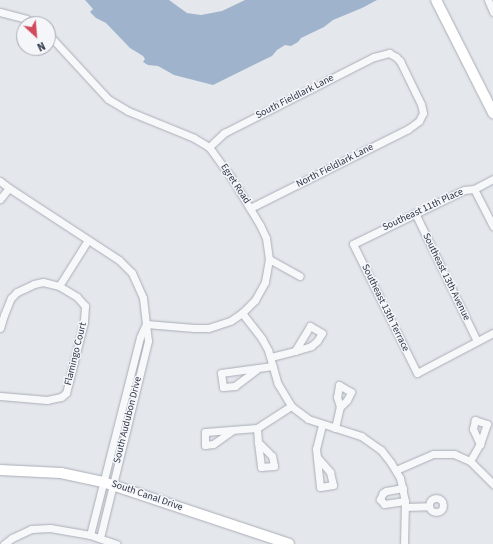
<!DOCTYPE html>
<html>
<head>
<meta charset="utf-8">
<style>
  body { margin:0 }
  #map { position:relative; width:493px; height:544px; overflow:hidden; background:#e4e7ec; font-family:"Source Sans 3",sans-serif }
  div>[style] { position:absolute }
  .water>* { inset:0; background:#9fb4cc }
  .roads { filter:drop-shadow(0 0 1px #a9aeb7) drop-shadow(0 0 1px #a9aeb7) }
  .street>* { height:7px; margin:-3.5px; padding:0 3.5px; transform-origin:3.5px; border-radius:3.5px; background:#f7f8fa }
  .street>.ring { margin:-3.5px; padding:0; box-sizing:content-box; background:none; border:7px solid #f7f8fa; border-radius:50% }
  .secondary>* { height:10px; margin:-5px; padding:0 5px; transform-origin:5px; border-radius:5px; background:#fff }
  span { translate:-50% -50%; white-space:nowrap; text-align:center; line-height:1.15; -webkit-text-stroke:3px #f4f6f9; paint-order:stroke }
  .street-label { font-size:10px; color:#2b3445 }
  .north { position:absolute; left:16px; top:16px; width:40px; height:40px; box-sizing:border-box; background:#f4f6f9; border:1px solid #a4a8b1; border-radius:50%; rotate:154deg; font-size:11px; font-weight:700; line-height:16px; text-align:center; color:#2b3445 }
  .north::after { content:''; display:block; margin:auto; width:14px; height:18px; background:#d1495b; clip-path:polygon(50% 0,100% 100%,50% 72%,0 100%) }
</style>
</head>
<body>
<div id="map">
  <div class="water">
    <div style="clip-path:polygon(85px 0,169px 0,187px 13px,201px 15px,222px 11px,245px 0,377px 0,362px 8px,333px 20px,324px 27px,301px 38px,298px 42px,291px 46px,285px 45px,277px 50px,272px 56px,213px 85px,174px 75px,158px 66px,148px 65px,143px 62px,145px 59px,143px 56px,130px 48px,106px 23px,96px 18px,90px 12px,93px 9px)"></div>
  </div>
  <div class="roads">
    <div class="street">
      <div style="left:488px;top:0;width:13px;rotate:67deg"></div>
      <div style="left:0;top:12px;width:27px;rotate:15deg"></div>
      <div style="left:26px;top:19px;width:9px;rotate:32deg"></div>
      <div style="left:48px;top:34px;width:88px;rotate:47.3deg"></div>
      <div style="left:108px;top:99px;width:23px;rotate:31deg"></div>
      <div style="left:128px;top:111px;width:71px;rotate:22.2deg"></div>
      <div style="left:194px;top:138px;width:17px;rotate:31deg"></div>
      <div style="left:209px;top:147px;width:37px;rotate:54deg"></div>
      <div style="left:231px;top:177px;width:56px;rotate:58.9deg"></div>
      <div style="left:260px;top:225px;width:14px;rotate:65deg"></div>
      <div style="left:266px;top:238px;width:21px;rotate:82deg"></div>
      <div style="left:269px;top:259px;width:23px;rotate:100deg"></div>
      <div style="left:265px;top:282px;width:21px;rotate:119deg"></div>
      <div style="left:255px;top:300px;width:18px;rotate:135deg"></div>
      <div style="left:242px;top:313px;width:14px;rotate:146deg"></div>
      <div style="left:230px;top:321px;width:23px;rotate:162deg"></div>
      <div style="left:208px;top:328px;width:14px;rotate:180deg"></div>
      <div style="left:194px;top:328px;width:48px;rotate:-175.2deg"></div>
      <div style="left:209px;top:147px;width:21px;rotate:-43deg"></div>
      <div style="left:224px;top:133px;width:168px;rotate:-26.9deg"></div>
      <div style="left:374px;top:57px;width:16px;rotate:-15deg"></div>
      <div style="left:389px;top:53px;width:8px;rotate:30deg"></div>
      <div style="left:396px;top:57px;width:6px;rotate:45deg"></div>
      <div style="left:400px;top:61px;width:48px;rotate:64deg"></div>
      <div style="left:421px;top:104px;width:9px;rotate:77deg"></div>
      <div style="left:423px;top:113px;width:9px;rotate:117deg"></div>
      <div style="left:419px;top:121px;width:14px;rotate:144deg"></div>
      <div style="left:408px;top:129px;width:177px;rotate:153.4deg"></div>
      <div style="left:493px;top:179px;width:21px;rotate:152deg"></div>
      <div style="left:474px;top:189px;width:10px;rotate:174deg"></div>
      <div style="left:464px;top:190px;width:123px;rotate:154.1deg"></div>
      <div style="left:353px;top:244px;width:144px;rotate:63.6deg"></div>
      <div style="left:417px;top:373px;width:86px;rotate:-27.8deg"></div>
      <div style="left:0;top:181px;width:11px;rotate:38deg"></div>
      <div style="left:9px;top:188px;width:131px;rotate:33.2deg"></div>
      <div style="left:119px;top:260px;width:18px;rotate:45deg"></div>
      <div style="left:132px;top:273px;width:27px;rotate:66deg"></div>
      <div style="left:143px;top:298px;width:43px;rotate:83.4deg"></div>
      <div style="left:148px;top:341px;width:203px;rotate:103.7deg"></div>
      <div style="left:474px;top:189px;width:42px;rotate:62.8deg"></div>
      <div style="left:0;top:199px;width:14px;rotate:-51deg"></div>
      <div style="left:415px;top:213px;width:142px;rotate:64.2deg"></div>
      <div style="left:269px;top:259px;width:35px;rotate:29deg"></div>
      <div style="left:59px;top:286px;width:54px;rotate:-57.8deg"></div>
      <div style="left:242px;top:313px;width:33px;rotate:52deg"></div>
      <div style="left:262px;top:339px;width:13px;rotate:61deg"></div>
      <div style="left:268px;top:350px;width:35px;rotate:74deg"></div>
      <div style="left:278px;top:384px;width:26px;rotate:59deg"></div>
      <div style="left:291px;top:406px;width:21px;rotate:37deg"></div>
      <div style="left:308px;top:419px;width:56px;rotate:17.8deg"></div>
      <div style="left:361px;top:436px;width:24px;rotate:35deg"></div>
      <div style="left:381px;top:450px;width:16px;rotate:52deg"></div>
      <div style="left:391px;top:463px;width:17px;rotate:59deg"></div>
      <div style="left:400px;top:478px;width:24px;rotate:78deg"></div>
      <div style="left:405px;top:501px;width:43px;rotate:91.3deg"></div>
      <div style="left:0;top:328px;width:14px;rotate:-73deg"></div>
      <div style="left:4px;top:315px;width:18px;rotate:-68deg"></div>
      <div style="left:11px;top:298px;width:8px;rotate:-45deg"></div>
      <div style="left:17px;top:292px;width:19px;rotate:-25deg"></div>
      <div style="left:34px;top:284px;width:9px;rotate:-13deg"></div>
      <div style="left:43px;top:282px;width:16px;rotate:14deg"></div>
      <div style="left:59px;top:286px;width:21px;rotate:31deg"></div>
      <div style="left:77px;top:297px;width:12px;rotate:48deg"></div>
      <div style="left:85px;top:306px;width:16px;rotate:94deg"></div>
      <div style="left:84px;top:322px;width:73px;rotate:104.2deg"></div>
      <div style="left:66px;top:393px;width:6px;rotate:141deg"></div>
      <div style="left:61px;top:397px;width:14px;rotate:168deg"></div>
      <div style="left:47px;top:400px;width:47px;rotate:-175.1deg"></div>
      <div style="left:271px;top:357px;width:25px;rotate:-14deg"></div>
      <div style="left:295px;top:351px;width:17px;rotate:-17deg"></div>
      <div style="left:311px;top:346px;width:8px;rotate:-40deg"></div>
      <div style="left:317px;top:341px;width:9px;rotate:-58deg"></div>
      <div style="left:322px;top:333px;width:14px;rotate:-150deg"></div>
      <div style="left:310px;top:326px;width:29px;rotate:121deg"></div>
      <div style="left:256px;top:370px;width:26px;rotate:143deg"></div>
      <div style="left:235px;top:386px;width:12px;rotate:175deg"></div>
      <div style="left:223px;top:387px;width:14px;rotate:-98deg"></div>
      <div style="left:221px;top:373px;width:52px;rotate:-7.7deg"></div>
      <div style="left:257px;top:428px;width:14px;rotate:86deg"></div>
      <div style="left:258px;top:442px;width:25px;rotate:83deg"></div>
      <div style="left:261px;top:467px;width:13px;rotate:-4deg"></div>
      <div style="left:274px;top:466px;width:10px;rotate:-101deg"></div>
      <div style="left:272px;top:456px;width:20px;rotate:-135deg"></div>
      <div style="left:335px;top:428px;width:22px;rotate:-77deg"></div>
      <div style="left:340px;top:407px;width:10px;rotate:-45deg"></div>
      <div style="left:347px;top:400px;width:9px;rotate:-63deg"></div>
      <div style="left:351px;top:392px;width:14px;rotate:-150deg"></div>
      <div style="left:339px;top:385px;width:12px;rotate:99deg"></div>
      <div style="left:337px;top:397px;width:10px;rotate:73deg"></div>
      <div style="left:233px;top:430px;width:24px;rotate:145deg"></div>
      <div style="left:213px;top:444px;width:8px;rotate:173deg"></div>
      <div style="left:205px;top:445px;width:13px;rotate:-90deg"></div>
      <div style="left:205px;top:432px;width:52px;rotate:-4.4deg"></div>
      <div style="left:257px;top:428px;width:40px;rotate:-32.9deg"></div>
      <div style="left:317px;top:457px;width:20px;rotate:49deg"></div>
      <div style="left:330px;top:472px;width:13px;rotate:77deg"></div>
      <div style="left:333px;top:485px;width:13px;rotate:171deg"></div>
      <div style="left:320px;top:487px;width:30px;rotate:-96deg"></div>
      <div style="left:317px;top:457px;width:8px;rotate:-97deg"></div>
      <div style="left:316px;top:449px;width:25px;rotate:-76deg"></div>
      <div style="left:470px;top:461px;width:20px;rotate:-60deg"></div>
      <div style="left:480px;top:444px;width:21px;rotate:-71deg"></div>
      <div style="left:487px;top:424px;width:13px;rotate:-162deg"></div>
      <div style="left:475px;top:420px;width:9px;rotate:103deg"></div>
      <div style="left:473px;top:429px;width:17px;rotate:65deg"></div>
      <div style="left:396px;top:470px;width:40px;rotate:-23.4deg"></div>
      <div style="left:433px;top:454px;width:21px"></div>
      <div style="left:454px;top:454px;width:17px;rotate:24deg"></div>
      <div style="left:470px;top:461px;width:33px;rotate:45deg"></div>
      <div style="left:403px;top:488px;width:17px;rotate:170deg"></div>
      <div style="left:386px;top:491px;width:4px;rotate:146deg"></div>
      <div style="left:383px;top:493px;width:7px;rotate:117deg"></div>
      <div style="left:380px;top:499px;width:6px;rotate:51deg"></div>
      <div style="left:384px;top:504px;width:21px;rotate:-8deg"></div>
      <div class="ring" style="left:429px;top:498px;width:7px;height:7px"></div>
      <div style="left:405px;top:507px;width:24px;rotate:-2deg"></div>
      <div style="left:90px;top:535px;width:204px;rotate:-75.8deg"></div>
      <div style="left:140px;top:337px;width:14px;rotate:-65deg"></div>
      <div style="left:4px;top:544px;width:10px;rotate:-37deg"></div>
      <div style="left:12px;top:538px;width:21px;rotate:-25deg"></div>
      <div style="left:31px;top:529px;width:19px;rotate:-3deg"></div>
      <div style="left:50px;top:528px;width:41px;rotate:9.9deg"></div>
      <div style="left:90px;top:535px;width:28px;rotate:19deg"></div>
    </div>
    <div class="secondary">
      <div style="left:436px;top:0;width:127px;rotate:63.2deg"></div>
      <div style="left:0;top:470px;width:61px;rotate:2.8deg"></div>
      <div style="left:61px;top:473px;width:43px;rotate:12.1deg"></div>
      <div style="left:103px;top:482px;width:196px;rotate:18.4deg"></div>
    </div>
  </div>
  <div class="street-label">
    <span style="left:295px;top:97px;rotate:-27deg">South Fieldlark Lane</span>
    <span style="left:335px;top:166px;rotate:-27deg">North Fieldlark Lane</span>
    <span style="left:235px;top:184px;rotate:57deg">Egret Road</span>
    <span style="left:423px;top:210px;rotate:-25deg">Southeast 11th Place</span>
    <span style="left:446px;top:277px;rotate:64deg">Southeast 13th Avenue</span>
    <span style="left:385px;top:308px;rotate:64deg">Southeast 13th Terrace</span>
    <span style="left:76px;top:354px;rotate:-76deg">Flamingo Court</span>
    <span style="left:128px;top:420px;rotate:-76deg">South Audubon Drive</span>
    <span style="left:147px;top:496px;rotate:19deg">South Canal Drive</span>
  </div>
  <div class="north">N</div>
</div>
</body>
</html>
